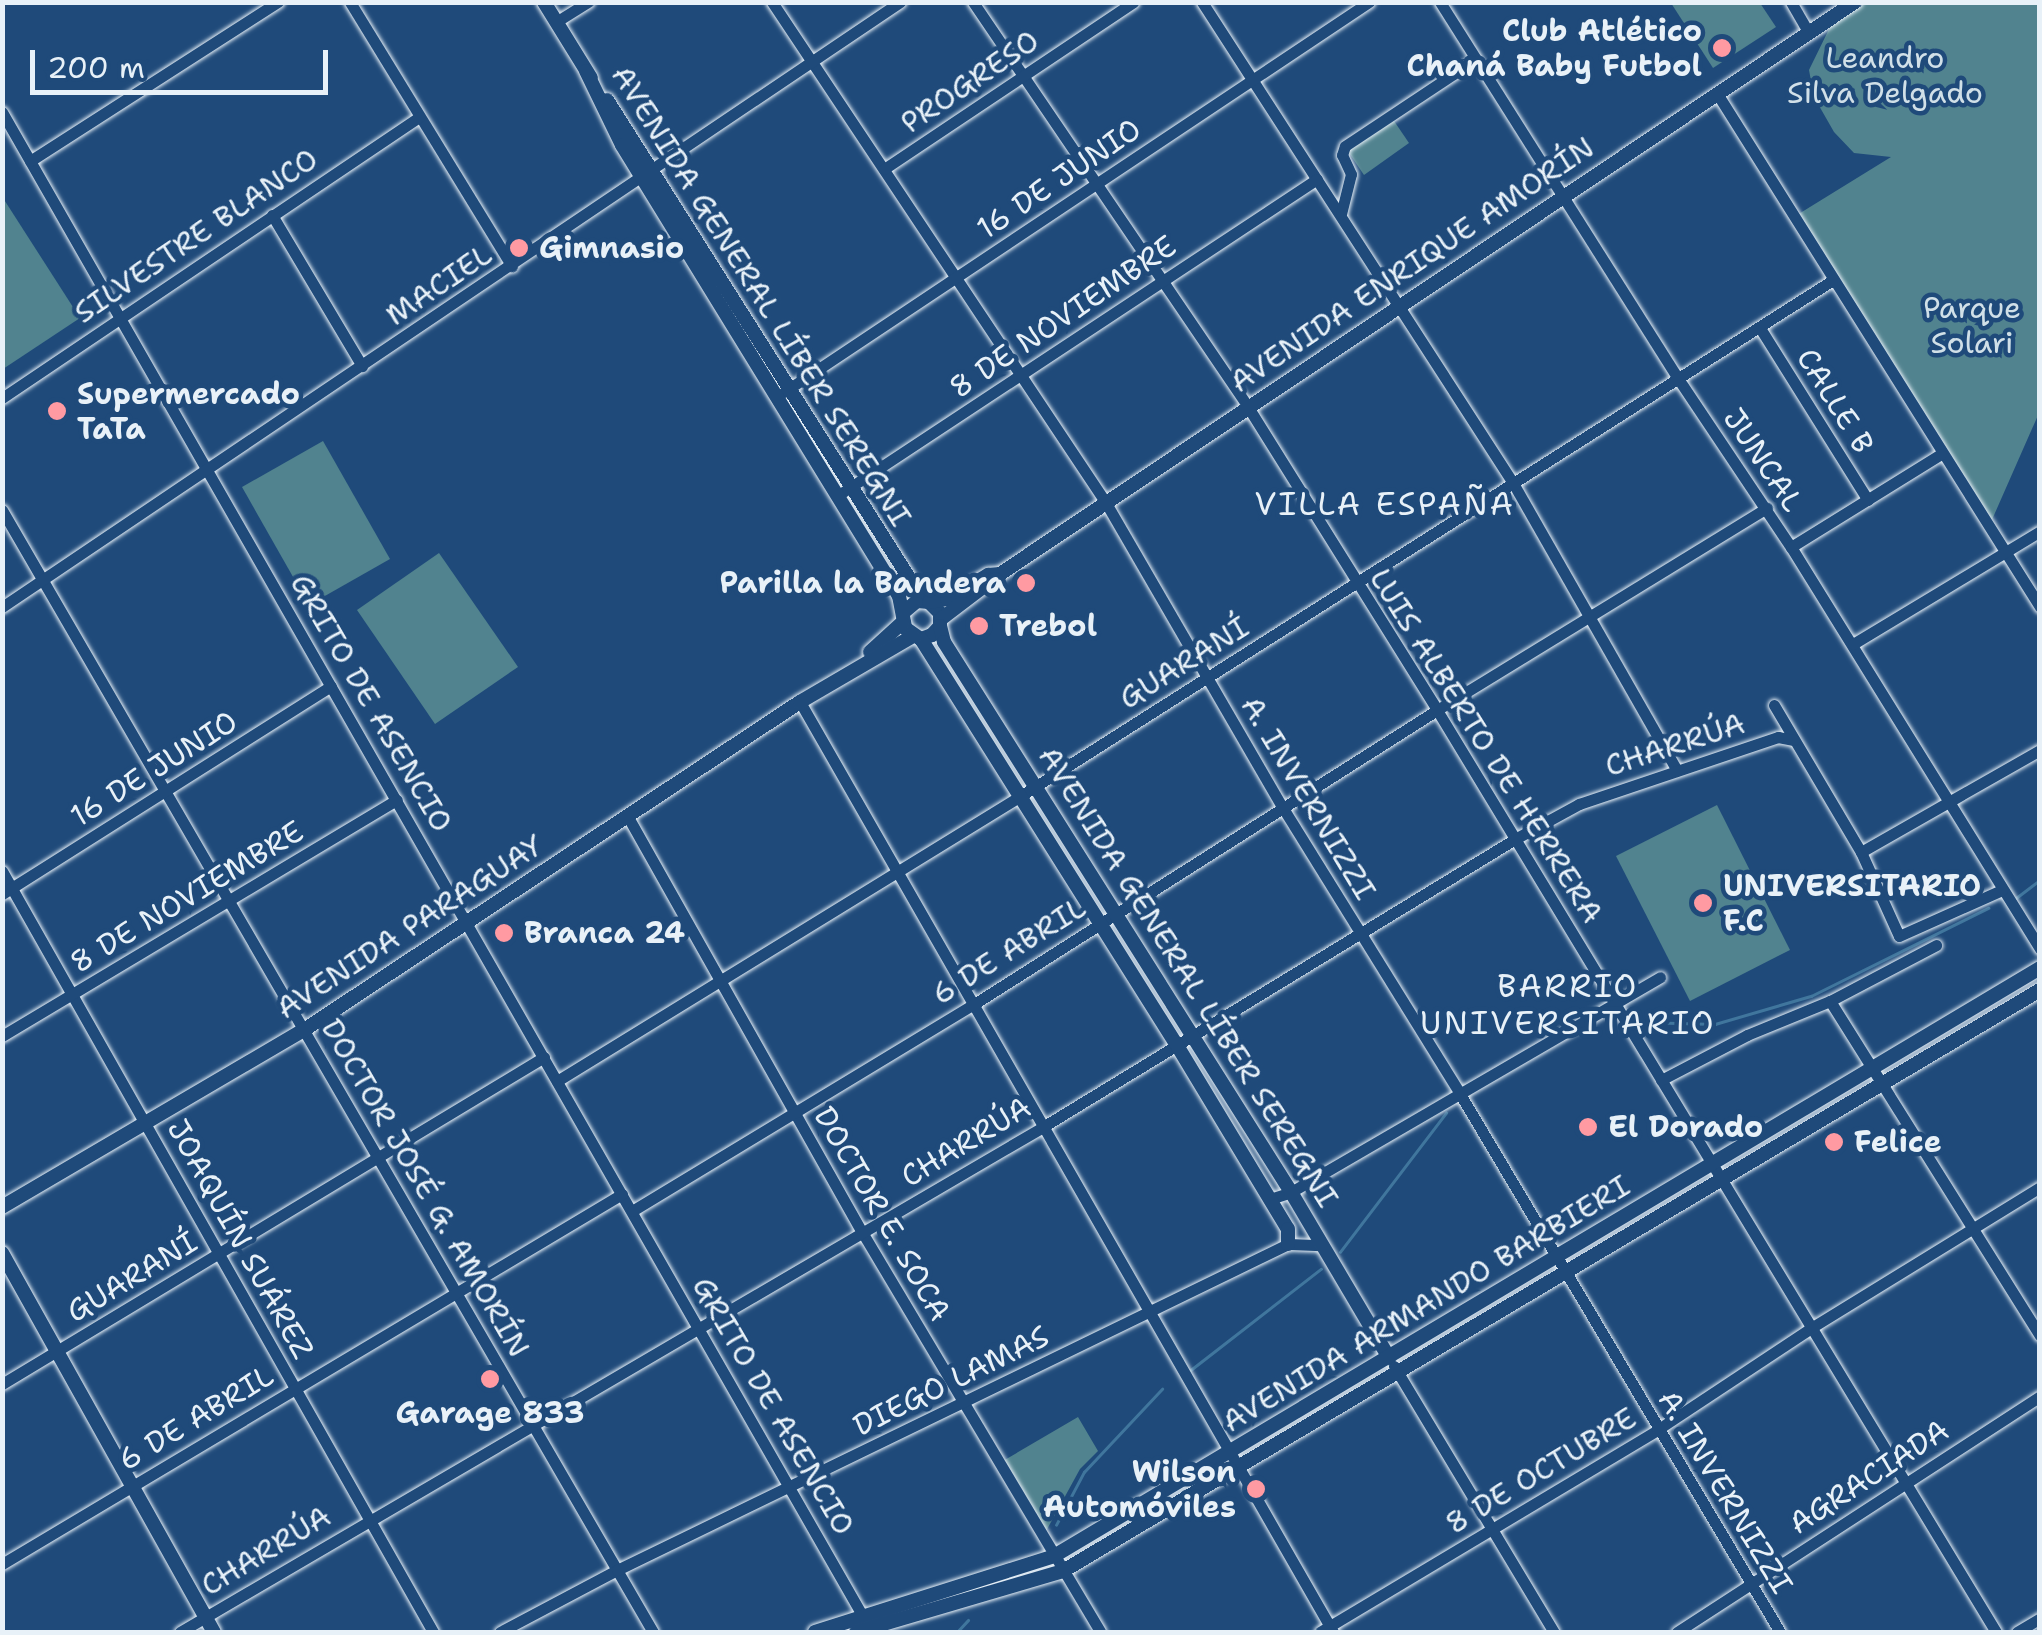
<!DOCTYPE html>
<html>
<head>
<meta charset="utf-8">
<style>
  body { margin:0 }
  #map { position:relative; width:2042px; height:1635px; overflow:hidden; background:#1f4a7a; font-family:"Shantell Sans",sans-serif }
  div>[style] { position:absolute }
  .green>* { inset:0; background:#51838f }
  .stream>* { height:2.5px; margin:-1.25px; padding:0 1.25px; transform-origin:1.25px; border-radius:1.25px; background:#40769d }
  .roads { filter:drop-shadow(0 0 2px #e8f1f8) drop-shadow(0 0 2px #e8f1f8) }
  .minor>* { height:11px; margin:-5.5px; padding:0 5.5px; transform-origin:5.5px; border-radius:5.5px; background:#1f4a7a }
  .tertiary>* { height:14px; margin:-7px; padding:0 7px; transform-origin:7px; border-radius:7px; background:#1f4a7a }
  .dots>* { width:28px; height:28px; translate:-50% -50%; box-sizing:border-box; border:5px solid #1f4a7a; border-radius:50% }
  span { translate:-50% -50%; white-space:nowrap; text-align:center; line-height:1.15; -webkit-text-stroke:9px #1f4a7a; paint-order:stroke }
  .poi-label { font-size:30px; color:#e8f1f8; font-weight:700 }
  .right { translate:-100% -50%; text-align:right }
  .left { translate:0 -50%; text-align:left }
  .park-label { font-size:30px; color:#d1e0e8 }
  .street-label { font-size:30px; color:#e8f1f8 }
  .neighbourhood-label { font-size:32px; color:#e8f1f8; letter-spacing:2.5px }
  .frame { position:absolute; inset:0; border:5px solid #e8f1f8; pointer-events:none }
  .scale { position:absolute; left:30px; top:50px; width:298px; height:45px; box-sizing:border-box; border:5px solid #e8f1f8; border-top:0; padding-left:12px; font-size:30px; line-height:35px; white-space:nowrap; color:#e8f1f8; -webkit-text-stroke:8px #1f4a7a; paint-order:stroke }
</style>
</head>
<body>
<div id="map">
  <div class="green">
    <div style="clip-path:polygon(1671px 3px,1760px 3px,1776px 27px,1713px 68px)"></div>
    <div style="clip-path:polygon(1865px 3px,2039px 3px,2039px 413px,1991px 522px,1797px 215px,1891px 157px,1854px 153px,1834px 132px,1814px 97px,1809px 70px,1831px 25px)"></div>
    <div style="clip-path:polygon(1392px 118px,1409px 143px,1364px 175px,1347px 150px)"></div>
    <div style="clip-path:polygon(3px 198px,80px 318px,3px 369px,2px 369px)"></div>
    <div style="clip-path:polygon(323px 441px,390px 559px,309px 605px,242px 487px)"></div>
    <div style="clip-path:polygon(439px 553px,518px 667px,435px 724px,357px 610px)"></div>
    <div style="clip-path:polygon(1717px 805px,1790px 950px,1690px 1001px,1616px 856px)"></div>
    <div style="clip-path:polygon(1078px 1417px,1098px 1451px,1080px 1469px,1045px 1533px,1003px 1461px)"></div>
  </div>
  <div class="stream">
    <div style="left:2016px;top:898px;width:30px;rotate:-37deg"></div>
    <div style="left:1640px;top:1022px;width:75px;rotate:1.5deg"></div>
    <div style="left:1715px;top:1024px;width:100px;rotate:-16.3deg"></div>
    <div style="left:1811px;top:996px;width:198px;rotate:-26.4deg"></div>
    <div style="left:1340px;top:1252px;width:175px;rotate:-52.7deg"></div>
    <div style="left:1188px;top:1372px;width:168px;rotate:-37.8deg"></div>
    <div style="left:1056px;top:1525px;width:60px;rotate:-62.2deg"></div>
    <div style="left:1084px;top:1472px;width:114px;rotate:-46.8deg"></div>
    <div style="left:957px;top:1632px;width:16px;rotate:-47deg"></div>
  </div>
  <div class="roads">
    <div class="minor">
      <div style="left:350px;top:2px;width:310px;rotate:58.5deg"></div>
      <div style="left:772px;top:2px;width:602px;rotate:56.31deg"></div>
      <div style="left:1106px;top:503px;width:353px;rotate:59.9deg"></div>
      <div style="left:1283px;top:808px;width:336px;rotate:58.2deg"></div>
      <div style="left:1460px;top:1094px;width:626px;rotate:59.26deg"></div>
      <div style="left:973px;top:2px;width:490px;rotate:55.8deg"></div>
      <div style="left:1248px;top:407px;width:357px;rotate:58deg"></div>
      <div style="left:1437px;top:710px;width:1078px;rotate:58.77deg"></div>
      <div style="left:1202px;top:2px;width:573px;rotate:57.11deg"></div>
      <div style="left:1513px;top:483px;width:331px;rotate:60.3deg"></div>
      <div style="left:1440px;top:2px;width:447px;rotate:57.7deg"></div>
      <div style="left:1679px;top:380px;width:201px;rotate:56.2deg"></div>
      <div style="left:1791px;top:547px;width:473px;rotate:58.2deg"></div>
      <div style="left:1791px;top:2px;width:36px;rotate:60deg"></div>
      <div style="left:556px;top:22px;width:38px;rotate:-32deg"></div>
      <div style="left:1718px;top:95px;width:605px;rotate:57.83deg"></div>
      <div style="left:2px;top:112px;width:1737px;rotate:60.22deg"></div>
      <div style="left:30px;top:161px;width:295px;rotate:-32.7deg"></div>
      <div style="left:884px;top:169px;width:300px;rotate:-33.8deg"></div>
      <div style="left:1341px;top:214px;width:41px;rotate:-76deg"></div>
      <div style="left:1351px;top:174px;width:21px;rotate:-115deg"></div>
      <div style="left:1342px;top:155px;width:9px;rotate:-72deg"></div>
      <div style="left:1345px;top:146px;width:157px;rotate:-33.6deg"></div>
      <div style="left:272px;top:215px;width:176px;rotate:59.2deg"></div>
      <div style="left:1760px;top:328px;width:203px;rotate:57.9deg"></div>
      <div style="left:784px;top:392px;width:703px;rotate:-33.69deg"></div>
      <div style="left:2px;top:398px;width:503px;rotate:-33.97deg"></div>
      <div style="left:837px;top:496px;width:575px;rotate:-33.44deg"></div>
      <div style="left:2px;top:510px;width:1297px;rotate:59.88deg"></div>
      <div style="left:1791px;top:547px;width:176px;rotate:-31.8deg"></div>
      <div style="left:2px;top:607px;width:1083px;rotate:-33.97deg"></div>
      <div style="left:1853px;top:644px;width:218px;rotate:-31.1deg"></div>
      <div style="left:800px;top:702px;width:1072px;rotate:60.18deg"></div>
      <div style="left:1774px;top:705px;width:171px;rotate:59.4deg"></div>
      <div style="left:1861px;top:852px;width:92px;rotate:65.7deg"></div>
      <div style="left:1899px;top:936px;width:113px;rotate:-24.1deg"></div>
      <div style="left:628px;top:817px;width:476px;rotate:60.6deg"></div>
      <div style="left:862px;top:1232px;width:465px;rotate:59.2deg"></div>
      <div style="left:1861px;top:852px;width:206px;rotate:-29.7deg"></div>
      <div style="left:2px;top:871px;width:875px;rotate:60.47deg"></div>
      <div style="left:2px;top:894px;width:389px;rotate:-32.3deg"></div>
      <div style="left:1830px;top:1001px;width:395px;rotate:57.9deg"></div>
      <div style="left:2px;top:1036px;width:460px;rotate:-30.9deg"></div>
      <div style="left:1661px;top:1080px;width:97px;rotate:-27.6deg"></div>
      <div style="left:1747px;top:1035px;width:90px;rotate:-22.3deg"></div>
      <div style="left:1830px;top:1001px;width:120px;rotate:-27.8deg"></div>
      <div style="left:557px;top:1081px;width:546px;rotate:-31.59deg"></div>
      <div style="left:1022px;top:795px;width:961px;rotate:-32.42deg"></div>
      <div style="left:1270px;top:1199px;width:22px;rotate:-18deg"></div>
      <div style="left:1291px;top:1192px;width:427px;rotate:-30.2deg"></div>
      <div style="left:632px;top:1211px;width:396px;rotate:-31.2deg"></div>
      <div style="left:971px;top:1006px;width:552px;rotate:-32.42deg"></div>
      <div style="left:1437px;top:710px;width:387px;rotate:-31.5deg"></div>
      <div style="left:1394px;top:1366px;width:310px;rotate:59deg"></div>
      <div style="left:2px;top:1384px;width:633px;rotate:-31.1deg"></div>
      <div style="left:2px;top:1564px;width:722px;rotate:-30.83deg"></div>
      <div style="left:180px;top:1632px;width:998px;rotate:-30.34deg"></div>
      <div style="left:1041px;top:1128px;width:555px;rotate:-31.37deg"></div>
      <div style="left:1515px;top:839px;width:73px;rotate:-28.7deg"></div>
      <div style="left:1579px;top:804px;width:210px;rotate:-18.6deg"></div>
      <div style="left:1778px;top:737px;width:16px;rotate:11deg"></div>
      <div style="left:500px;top:1632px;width:132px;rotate:-27.9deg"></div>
      <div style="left:617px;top:1570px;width:746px;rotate:-25.91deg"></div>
      <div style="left:1288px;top:1244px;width:34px;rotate:2deg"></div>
      <div style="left:1320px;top:1632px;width:393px;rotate:-30.9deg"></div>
      <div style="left:1657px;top:1430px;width:185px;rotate:-33.5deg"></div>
      <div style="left:1811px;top:1328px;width:269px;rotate:-31.6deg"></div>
      <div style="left:1677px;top:1632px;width:433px;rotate:-33deg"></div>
      <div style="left:2017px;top:1632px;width:27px;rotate:-31deg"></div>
    </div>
    <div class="tertiary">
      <div style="left:544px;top:2px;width:89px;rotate:58.3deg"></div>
      <div style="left:586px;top:71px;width:82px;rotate:64.1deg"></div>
      <div style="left:622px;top:145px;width:529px;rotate:58.44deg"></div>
      <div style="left:899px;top:596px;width:33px;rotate:79deg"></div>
      <div style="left:905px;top:628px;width:19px;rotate:35deg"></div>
      <div style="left:921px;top:639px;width:12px;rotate:-20deg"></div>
      <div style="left:932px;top:635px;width:12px;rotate:-48deg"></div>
      <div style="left:940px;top:626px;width:13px;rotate:-90deg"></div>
      <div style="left:940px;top:613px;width:16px;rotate:-135deg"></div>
      <div style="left:929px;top:602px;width:12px;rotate:-175deg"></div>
      <div style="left:917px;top:601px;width:17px;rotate:140deg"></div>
      <div style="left:607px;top:100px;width:591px;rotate:57.71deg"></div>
      <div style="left:929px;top:602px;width:18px;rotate:-9deg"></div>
      <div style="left:947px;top:599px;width:48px;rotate:-30.3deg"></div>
      <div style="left:988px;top:575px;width:12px;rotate:-5deg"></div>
      <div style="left:941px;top:619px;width:74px;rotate:-37.3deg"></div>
      <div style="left:1000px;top:574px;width:1029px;rotate:-33.78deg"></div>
      <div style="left:940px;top:626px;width:16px;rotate:76deg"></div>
      <div style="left:944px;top:642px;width:650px;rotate:57.75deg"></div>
      <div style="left:1291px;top:1192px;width:193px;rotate:59.4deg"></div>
      <div style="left:921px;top:639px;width:476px;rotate:57.8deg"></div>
      <div style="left:1175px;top:1042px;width:218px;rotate:58.9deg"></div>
      <div style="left:1288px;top:1229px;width:15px;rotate:90deg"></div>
      <div style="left:870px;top:652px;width:45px;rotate:-42.3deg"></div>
      <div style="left:2px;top:1207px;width:350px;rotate:-30.4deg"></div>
      <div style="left:304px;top:1030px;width:595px;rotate:-33.48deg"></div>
      <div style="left:800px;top:702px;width:131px;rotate:-30.3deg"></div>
      <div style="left:2px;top:1253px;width:434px;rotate:60.8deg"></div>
      <div style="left:815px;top:1632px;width:251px;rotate:-17.6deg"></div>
      <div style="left:1054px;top:1556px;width:1148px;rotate:-30.81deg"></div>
      <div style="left:856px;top:1632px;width:216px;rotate:-16.4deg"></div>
      <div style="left:1063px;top:1571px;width:1137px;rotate:-30.74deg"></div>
    </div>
  </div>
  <div class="dots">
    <div style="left:1722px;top:48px;background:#ff9aa2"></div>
    <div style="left:519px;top:248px;background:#ff9aa2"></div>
    <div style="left:57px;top:411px;background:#ff9aa2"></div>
    <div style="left:1026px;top:583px;background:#ff9aa2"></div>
    <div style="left:979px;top:626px;background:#ff9aa2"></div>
    <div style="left:1703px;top:903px;background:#ff9aa2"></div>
    <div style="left:504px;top:933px;background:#ff9aa2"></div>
    <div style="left:1588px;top:1127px;background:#ff9aa2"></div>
    <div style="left:1834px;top:1142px;background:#ff9aa2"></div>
    <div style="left:490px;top:1379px;background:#ff9aa2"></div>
    <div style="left:1256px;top:1489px;background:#ff9aa2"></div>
  </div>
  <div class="poi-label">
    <span class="right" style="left:1702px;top:48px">Club Atlético<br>Chaná Baby Futbol</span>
    <span class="left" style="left:539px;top:248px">Gimnasio</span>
    <span class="left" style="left:77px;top:411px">Supermercado<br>TaTa</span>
    <span class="right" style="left:1006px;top:583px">Parilla la Bandera</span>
    <span class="left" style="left:999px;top:626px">Trebol</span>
    <span class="left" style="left:1723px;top:903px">UNIVERSITARIO<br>F.C</span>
    <span class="left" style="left:524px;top:933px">Branca 24</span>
    <span class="left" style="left:1608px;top:1127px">El Dorado</span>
    <span class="left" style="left:1854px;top:1142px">Felice</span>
    <span style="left:490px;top:1413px">Garage 833</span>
    <span class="right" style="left:1236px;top:1489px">Wilson<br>Automóviles</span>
  </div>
  <div class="park-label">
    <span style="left:1885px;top:75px">Leandro<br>Silva Delgado</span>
    <span style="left:1972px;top:325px">Parque<br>Solari</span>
  </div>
  <div class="street-label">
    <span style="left:970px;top:82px;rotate:-34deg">PROGRESO</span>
    <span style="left:1059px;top:179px;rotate:-34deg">16 DE JUNIO</span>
    <span style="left:196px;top:236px;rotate:-34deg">SILVESTRE BLANCO</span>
    <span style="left:1412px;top:265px;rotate:-34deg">AVENIDA ENRIQUE AMORÍN</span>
    <span style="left:439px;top:285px;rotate:-34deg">MACIEL</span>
    <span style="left:761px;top:296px;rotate:58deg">AVENIDA GENERAL LÍBER SEREGNI</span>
    <span style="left:1063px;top:317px;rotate:-34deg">8 DE NOVIEMBRE</span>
    <span style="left:1835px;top:401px;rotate:58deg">CALLE B</span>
    <span style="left:1763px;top:460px;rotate:56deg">JUNCAL</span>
    <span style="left:1184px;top:663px;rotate:-32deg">GUARANÍ</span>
    <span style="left:371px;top:703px;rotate:60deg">GRITO DE ASENCIO</span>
    <span style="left:1675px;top:745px;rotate:-18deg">CHARRÚA</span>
    <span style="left:1486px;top:746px;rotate:58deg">LUIS ALBERTO DE HERRERA</span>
    <span style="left:154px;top:769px;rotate:-32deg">16 DE JUNIO</span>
    <span style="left:1308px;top:798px;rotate:59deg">A. INVERNIZZI</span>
    <span style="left:187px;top:897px;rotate:-31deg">8 DE NOVIEMBRE</span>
    <span style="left:410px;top:927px;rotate:-33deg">AVENIDA PARAGUAY</span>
    <span style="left:1009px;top:951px;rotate:-32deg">6 DE ABRIL</span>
    <span style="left:1188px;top:977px;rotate:58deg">AVENIDA GENERAL LÍBER SEREGNI</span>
    <span style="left:966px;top:1142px;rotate:-31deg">CHARRÚA</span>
    <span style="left:425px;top:1188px;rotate:60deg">DOCTOR JOSÉ G. AMORÍN</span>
    <span style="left:882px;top:1214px;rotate:60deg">DOCTOR E. SOCA</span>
    <span style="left:240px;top:1239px;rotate:61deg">JOAQUÍN SUÁREZ</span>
    <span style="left:132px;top:1277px;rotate:-31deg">GUARANÍ</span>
    <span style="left:1426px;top:1304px;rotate:-31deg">AVENIDA ARMANDO BARBIERI</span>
    <span style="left:951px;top:1381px;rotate:-26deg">DIEGO LAMAS</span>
    <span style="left:773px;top:1406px;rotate:60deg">GRITO DE ASENCIO</span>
    <span style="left:196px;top:1418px;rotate:-31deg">6 DE ABRIL</span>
    <span style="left:1541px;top:1471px;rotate:-31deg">8 DE OCTUBRE</span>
    <span style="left:1869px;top:1477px;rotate:-33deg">AGRACIADA</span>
    <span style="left:1725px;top:1492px;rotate:59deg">A. INVERNIZZI</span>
    <span style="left:266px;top:1551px;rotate:-31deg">CHARRÚA</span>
  </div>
  <div class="neighbourhood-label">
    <span style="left:1385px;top:504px">VILLA ESPAÑA</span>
    <span style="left:1568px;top:1005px">BARRIO<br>UNIVERSITARIO</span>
  </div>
  <div class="frame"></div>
  <div class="scale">200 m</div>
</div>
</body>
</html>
